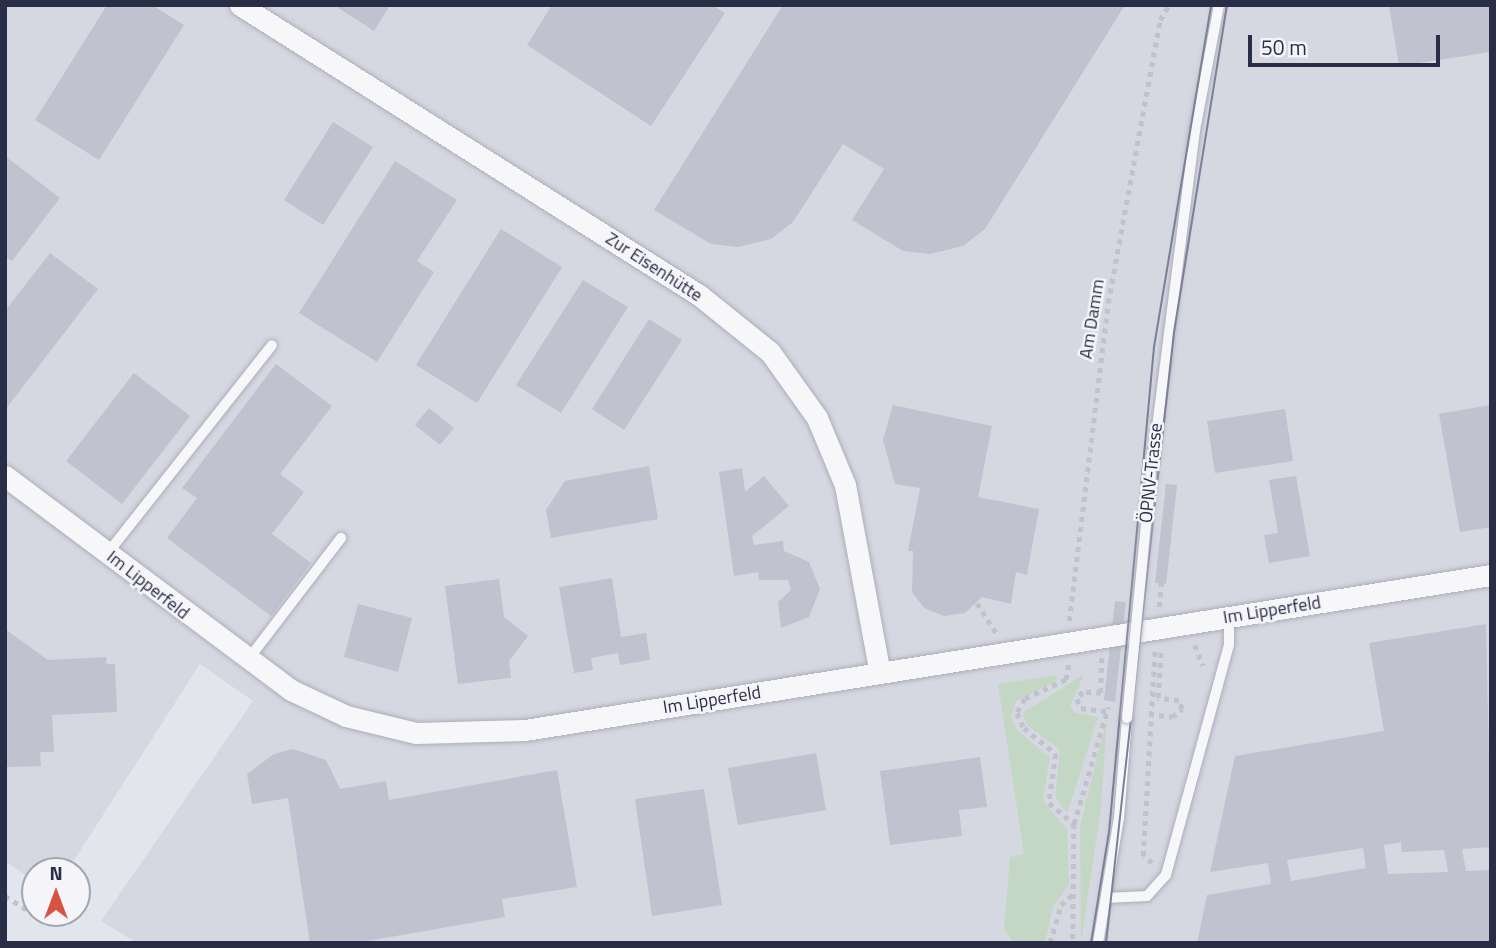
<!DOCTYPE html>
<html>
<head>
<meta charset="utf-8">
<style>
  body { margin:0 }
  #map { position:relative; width:1496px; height:948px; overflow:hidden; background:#e3e5ec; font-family:"Titillium Web",sans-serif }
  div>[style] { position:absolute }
  .built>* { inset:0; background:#d5d7e1 }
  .green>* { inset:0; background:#c4d7c4 }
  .building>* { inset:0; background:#c0c2d0 }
  .path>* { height:4.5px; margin-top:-2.25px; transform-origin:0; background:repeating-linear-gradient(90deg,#c2c2cb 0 5px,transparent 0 10px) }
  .roads { filter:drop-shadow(0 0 2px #acaeba) drop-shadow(0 0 2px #acaeba) }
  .lane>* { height:10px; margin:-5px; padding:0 5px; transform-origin:5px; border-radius:5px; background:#f7f7fa }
  .street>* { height:21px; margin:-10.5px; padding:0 10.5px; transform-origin:10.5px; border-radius:10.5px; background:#f7f7fa }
  .tram>* { height:2px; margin:-1px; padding:0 1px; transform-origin:1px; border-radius:1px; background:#7c7f97 }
  .bridges { filter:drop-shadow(0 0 2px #acaeba) drop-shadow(0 0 2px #acaeba) }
  .lane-bridge>* { height:10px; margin:-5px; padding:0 5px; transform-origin:5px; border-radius:5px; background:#f7f7fa }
  span { translate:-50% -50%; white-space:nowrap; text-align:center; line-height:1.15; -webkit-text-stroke:5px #f4f4f9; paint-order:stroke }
  .street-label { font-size:18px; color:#2a2d46 }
  .frame { position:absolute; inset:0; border:7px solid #2a2d46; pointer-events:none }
  .north { position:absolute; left:21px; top:857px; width:70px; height:70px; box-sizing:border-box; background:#f4f4f9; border:2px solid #a3a4b1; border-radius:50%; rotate:0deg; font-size:19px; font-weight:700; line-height:28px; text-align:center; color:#2a2d46 }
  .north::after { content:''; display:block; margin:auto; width:24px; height:32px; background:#d75443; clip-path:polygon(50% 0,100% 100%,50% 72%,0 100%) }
  .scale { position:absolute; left:1248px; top:35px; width:192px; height:32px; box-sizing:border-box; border:4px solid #2a2d46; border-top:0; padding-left:9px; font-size:21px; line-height:24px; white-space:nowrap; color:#2a2d46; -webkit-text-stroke:5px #f4f4f9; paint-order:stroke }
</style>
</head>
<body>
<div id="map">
  <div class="built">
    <div style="clip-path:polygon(5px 5px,1491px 5px,1491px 943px,137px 943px,101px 921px,253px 701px,200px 664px,67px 871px,35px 871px,35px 882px,5px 861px)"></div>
  </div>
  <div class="green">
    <div style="clip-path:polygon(1084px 674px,1070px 706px,1074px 713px,1098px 717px,1067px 813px,1055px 796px,1060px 750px,1027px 725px,1023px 713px)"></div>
    <div style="clip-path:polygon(1056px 675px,1057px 681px,1016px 701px,1011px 716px,1017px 730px,1050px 758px,1043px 800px,1067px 830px,1069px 884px,1053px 907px,1045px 943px,1014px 943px,1004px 930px,1010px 857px,1024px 854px,998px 684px)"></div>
    <div style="clip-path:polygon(1107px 718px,1101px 808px,1081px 942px,1080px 826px)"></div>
  </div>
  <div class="building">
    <div style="clip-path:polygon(107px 5px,152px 5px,184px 25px,99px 160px,35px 120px)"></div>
    <div style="clip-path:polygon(334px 5px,390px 5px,374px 31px)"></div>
    <div style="clip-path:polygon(552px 5px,712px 5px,725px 13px,651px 126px,527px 45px)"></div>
    <div style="clip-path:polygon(783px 5px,1125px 5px,985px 229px,963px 246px,930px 254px,903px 251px,852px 220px,884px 169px,843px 144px,793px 222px,771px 239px,738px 247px,711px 244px,654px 210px)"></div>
    <div style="clip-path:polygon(1389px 5px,1491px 5px,1491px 52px,1399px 66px)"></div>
    <div style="clip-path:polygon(333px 122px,373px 147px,323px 225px,284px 200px)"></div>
    <div style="clip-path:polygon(5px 156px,60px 198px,12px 261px,5px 256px)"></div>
    <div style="clip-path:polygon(395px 161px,457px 200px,417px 261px,434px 272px,377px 362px,299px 313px)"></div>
    <div style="clip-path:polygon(501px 229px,562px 267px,477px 403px,416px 365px)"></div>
    <div style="clip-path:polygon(50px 253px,98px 289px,5px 410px,5px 311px)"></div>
    <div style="clip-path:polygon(583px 280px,628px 307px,561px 413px,516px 385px)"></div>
    <div style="clip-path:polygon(649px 319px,682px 340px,624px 430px,592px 409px)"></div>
    <div style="clip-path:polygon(276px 364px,332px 406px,280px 474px,304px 492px,272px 534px,311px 563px,271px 616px,167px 538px,197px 498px,182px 488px)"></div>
    <div style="clip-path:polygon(134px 373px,190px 416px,122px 504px,66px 461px)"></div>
    <div style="clip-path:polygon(893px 405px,992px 426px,978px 497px,1039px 509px,1027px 575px,1016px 572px,1011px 604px,982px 597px,965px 613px,944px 616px,924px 608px,912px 592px,913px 551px,908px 551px,920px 488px,895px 484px,883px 440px)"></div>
    <div style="clip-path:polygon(1490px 405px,1491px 527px,1460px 532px,1439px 414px)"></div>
    <div style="clip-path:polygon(429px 408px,454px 428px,440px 445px,415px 425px)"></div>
    <div style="clip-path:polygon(1285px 409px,1293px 461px,1215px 473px,1207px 421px)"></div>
    <div style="clip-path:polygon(649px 466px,658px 519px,551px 538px,546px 510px,565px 481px)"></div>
    <div style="clip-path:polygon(742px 468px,745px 492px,764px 476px,789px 506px,752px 536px,754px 545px,783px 541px,784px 551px,809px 562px,820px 589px,809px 617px,781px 628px,778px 602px,791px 590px,788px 580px,759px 580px,758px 572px,734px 576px,719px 472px)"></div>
    <div style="clip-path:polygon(1296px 476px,1310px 556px,1269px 563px,1264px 535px,1278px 533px,1269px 480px)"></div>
    <div style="clip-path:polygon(1166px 484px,1177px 485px,1166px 584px,1155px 583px)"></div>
    <div style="clip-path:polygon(612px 578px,621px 637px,646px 633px,650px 660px,620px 665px,618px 653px,591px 658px,593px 670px,574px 673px,559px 587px)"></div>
    <div style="clip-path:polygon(499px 579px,504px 617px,528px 636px,509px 661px,511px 678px,458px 684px,445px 586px)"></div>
    <div style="clip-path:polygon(1115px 601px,1126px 602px,1115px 702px,1104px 700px)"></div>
    <div style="clip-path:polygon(358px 604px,412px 618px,398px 672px,344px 657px)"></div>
    <div style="clip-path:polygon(evenodd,1486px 624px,1491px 847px,1462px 849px,1466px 871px,1491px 870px,1491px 943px,1197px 943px,1207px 895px,1271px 884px,1268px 863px,1210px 872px,1235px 756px,1384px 731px,1369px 643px,1486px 624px,1401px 842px,1402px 852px,1444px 850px,1448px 872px,1388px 874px,1384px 845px,1401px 842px,1486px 624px,1363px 848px,1366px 868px,1291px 881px,1287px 860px,1363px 848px)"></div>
    <div style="clip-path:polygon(5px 629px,48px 660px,106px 657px,107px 664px,115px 664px,117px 712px,52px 715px,54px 752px,40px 752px,41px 766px,7px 767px)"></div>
    <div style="clip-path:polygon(293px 749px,326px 760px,340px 789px,386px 781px,389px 800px,557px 770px,577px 887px,502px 899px,505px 917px,356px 943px,310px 943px,288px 798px,252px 804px,247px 774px,274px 754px)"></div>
    <div style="clip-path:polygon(816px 753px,826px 810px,738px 825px,728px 768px)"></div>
    <div style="clip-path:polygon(980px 757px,987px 807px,959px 810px,962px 836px,890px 845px,880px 771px)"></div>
    <div style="clip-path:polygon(704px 789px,722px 905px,652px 916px,635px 799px)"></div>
  </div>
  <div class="path">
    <div style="left:977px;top:603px;width:37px;rotate:57deg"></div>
    <div style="left:1159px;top:607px;width:33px;rotate:-85deg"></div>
    <div style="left:1069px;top:621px;width:320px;rotate:-83deg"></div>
    <div style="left:1108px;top:303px;width:288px;rotate:-79.6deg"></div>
    <div style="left:1160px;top:20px;width:17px;rotate:-59deg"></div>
    <div style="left:1195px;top:645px;width:22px;rotate:69deg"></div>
    <div style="left:1102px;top:658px;width:35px;rotate:92deg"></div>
    <div style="left:1101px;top:693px;width:18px;rotate:-177deg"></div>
    <div style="left:1083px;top:692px;width:9px;rotate:131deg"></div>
    <div style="left:1077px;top:699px;width:10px;rotate:66deg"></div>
    <div style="left:1081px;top:708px;width:26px;rotate:7deg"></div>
    <div style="left:1069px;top:665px;width:15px;rotate:101deg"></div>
    <div style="left:1066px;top:680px;width:45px;rotate:155.1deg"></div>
    <div style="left:1025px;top:699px;width:16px;rotate:120deg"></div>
    <div style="left:1017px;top:713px;width:17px;rotate:65deg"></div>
    <div style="left:1024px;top:728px;width:41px;rotate:39.1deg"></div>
    <div style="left:1056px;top:754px;width:49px;rotate:98.1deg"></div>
    <div style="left:1049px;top:803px;width:33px;rotate:40deg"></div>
    <div style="left:1074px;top:824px;width:119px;rotate:90.5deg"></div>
    <div style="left:1149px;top:714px;width:23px;rotate:7deg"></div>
    <div style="left:1172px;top:717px;width:13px;rotate:-39deg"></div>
    <div style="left:1182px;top:709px;width:9px;rotate:-111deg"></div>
    <div style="left:1179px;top:701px;width:21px;rotate:-172deg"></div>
    <div style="left:1158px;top:698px;width:48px;rotate:-86.4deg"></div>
    <div style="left:1074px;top:824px;width:122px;rotate:-73.8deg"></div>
    <div style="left:1152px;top:863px;width:11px;rotate:-142deg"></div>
    <div style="left:1143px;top:856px;width:206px;rotate:-86.7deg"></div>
    <div style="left:5px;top:896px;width:36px;rotate:32deg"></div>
    <div style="left:1050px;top:943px;width:40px;rotate:-74deg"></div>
    <div style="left:1061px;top:905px;width:19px;rotate:-43deg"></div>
  </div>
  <div class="roads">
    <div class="lane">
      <div style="left:1151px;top:474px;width:347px;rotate:-82.7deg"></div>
      <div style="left:1195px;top:130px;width:127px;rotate:-79.1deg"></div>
      <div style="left:107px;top:554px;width:266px;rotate:-51.7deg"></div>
      <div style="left:247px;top:661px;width:155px;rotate:-52.6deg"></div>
      <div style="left:1106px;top:898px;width:41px;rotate:-2.8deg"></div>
      <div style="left:1147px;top:896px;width:28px;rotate:-48deg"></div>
      <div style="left:1166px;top:875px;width:239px;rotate:-74.7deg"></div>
      <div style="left:1229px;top:644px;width:27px;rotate:-90deg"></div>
      <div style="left:1098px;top:943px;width:127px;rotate:-80.5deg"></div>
      <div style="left:1119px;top:818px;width:100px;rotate:-85.4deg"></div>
    </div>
    <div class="street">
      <div style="left:240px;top:5px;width:543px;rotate:32.29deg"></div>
      <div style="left:699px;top:295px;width:91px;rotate:38.8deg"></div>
      <div style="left:770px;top:352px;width:81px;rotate:54.5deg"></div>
      <div style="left:817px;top:418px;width:73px;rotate:67.3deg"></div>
      <div style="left:845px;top:485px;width:191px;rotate:79.5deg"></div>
      <div style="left:5px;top:476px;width:357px;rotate:36.8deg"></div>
      <div style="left:291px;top:690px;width:61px;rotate:25.3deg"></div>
      <div style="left:346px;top:716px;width:72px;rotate:13.7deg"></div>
      <div style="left:416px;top:733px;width:109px;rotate:-1.6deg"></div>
      <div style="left:525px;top:730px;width:978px;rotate:-9.12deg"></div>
    </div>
  </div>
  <div class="tram">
    <div style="left:1091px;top:943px;width:112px;rotate:-80.8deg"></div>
    <div style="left:1109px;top:832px;width:487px;rotate:-84.7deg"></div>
    <div style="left:1154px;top:347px;width:347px;rotate:-80.5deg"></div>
    <div style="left:1106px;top:943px;width:615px;rotate:-83.65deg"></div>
    <div style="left:1174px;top:332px;width:331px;rotate:-80.8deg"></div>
  </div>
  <div class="bridges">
    <div class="lane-bridge">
      <div style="left:1127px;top:718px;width:245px;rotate:-84.4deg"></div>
    </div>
  </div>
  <div class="street-label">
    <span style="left:654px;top:267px;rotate:33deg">Zur Eisenhütte</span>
    <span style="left:1092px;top:319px;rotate:-81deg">Am Damm</span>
    <span style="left:1151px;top:473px;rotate:-84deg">ÖPNV-Trasse</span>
    <span style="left:148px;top:585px;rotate:38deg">Im Lipperfeld</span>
    <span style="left:1272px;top:610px;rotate:-9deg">Im Lipperfeld</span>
    <span style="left:712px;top:700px;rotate:-9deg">Im Lipperfeld</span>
  </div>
  <div class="frame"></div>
  <div class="north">N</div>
  <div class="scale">50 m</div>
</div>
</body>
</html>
